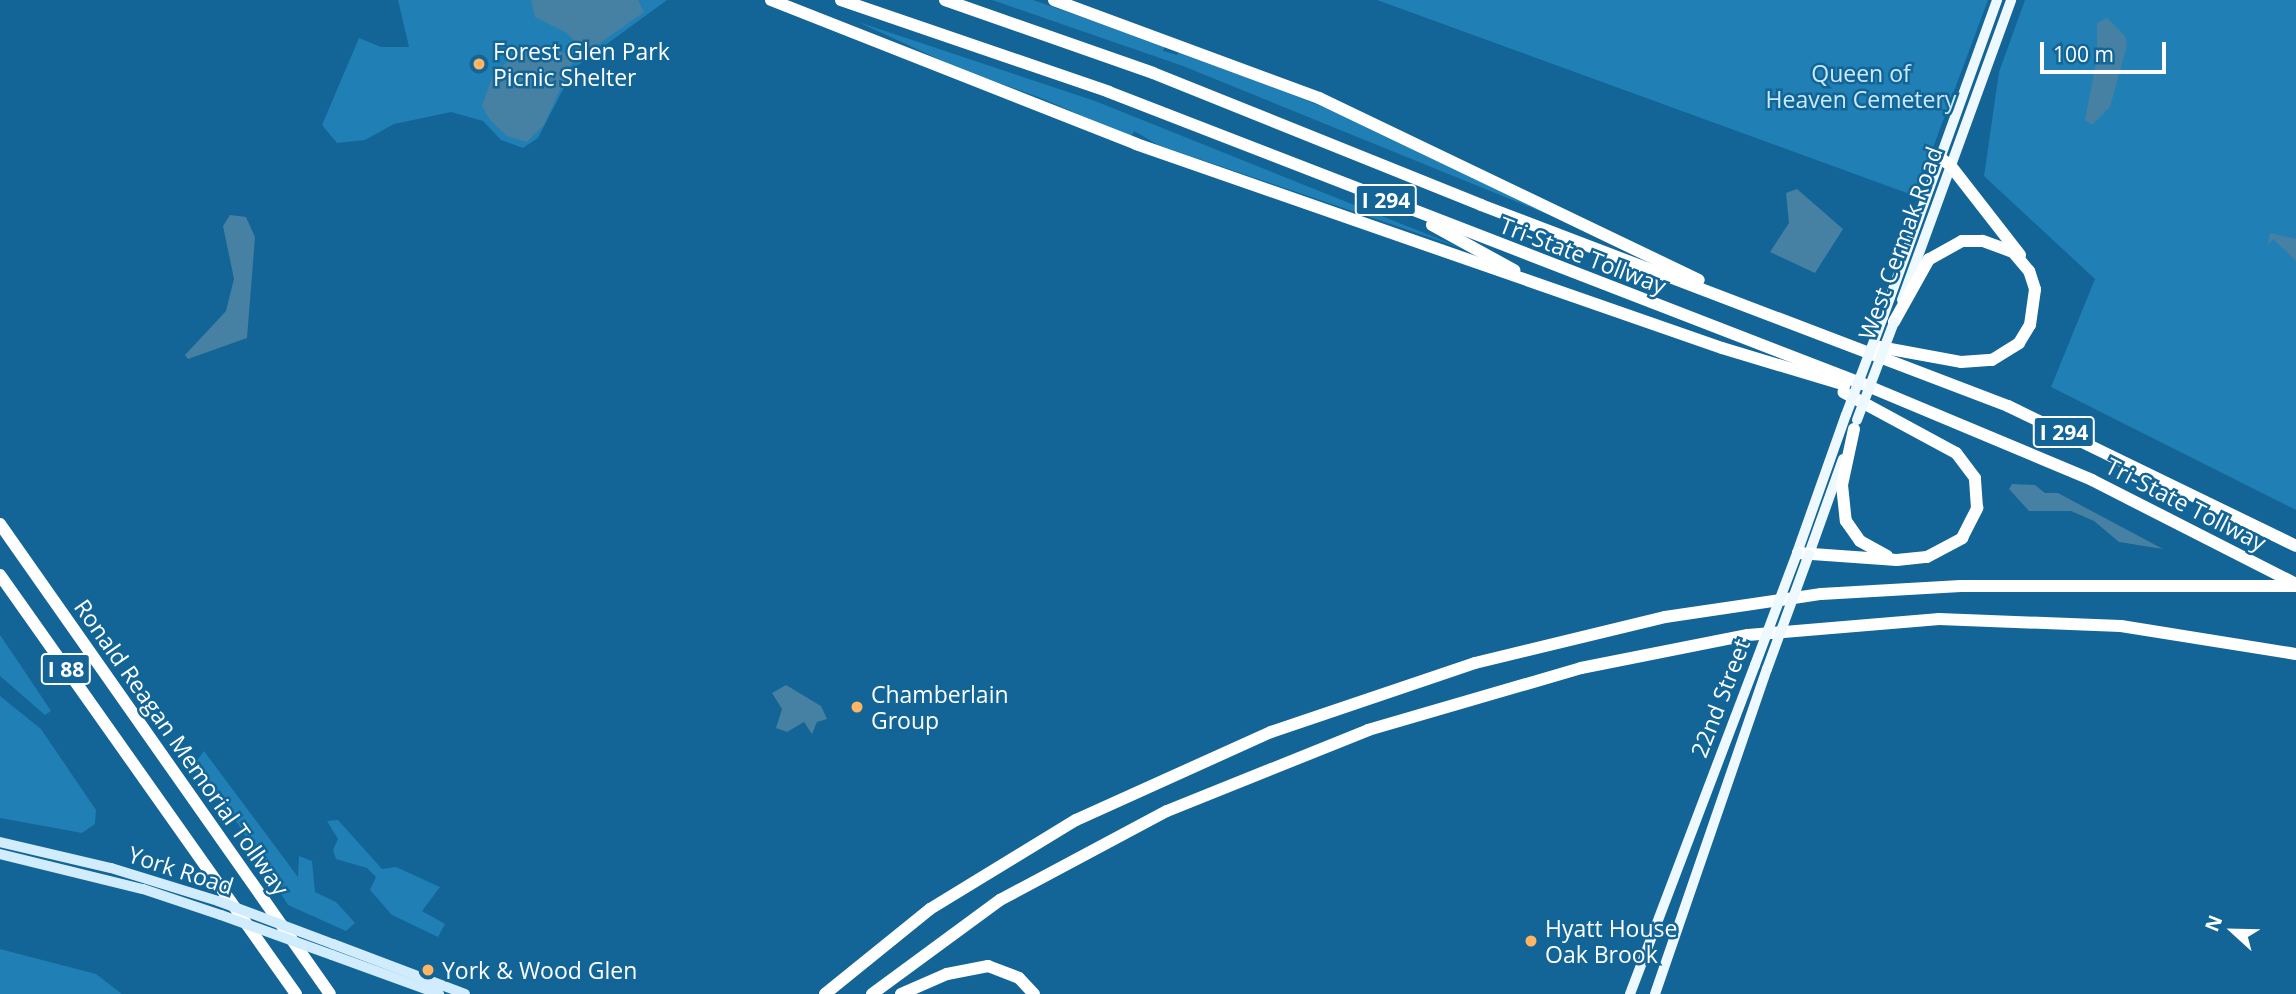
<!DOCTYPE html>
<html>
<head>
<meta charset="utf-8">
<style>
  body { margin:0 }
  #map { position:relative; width:2296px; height:994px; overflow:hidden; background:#126596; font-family:"Open Sans",sans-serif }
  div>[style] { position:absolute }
  .green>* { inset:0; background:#207fb4 }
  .water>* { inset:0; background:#4680a3 }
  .secondary>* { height:10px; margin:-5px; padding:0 5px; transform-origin:5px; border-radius:5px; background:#d1ecfd }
  .primary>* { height:10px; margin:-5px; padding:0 5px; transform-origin:5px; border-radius:5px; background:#eef8ff }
  .highway>* { height:12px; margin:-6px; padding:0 6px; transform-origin:6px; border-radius:6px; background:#fff }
  .secondary-bridge>* { height:10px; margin:-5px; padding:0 5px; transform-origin:5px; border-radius:5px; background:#d1ecfd }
  .primary-bridge>* { height:10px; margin:-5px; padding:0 5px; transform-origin:5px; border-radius:5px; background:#eef8ff }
  .dots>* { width:19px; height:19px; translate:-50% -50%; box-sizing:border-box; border:4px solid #126596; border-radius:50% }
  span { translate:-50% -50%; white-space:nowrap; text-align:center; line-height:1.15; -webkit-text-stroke:5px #126596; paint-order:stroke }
  .shield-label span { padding:2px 5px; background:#126596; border:2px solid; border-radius:5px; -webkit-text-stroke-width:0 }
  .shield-label { font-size:21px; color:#fff; font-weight:700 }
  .poi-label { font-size:23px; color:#fff }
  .left { translate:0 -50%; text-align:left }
  .park-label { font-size:23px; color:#caebfd }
  .street-label { font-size:23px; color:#fff }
  .north { position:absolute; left:2198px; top:896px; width:70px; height:70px; -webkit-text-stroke:5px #126596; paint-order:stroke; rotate:292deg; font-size:19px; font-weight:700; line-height:28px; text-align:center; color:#fff }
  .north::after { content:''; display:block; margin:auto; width:24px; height:32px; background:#fff; clip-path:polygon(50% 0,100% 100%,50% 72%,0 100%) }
  .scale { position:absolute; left:2040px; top:42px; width:126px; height:32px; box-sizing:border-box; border:4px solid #fff; border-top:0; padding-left:9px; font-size:21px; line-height:24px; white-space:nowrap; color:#fff; -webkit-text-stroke:5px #126596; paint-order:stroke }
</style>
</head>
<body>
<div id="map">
  <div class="green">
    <div style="clip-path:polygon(398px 0,667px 0,574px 68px,538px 138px,523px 148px,501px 140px,483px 121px,451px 112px,394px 124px,365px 140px,337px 143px,322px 125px,359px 38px,381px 47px,409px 47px)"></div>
    <div style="clip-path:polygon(992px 0,1033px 0,1165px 46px,1163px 51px,1177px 55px,1180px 49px,1348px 117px,1554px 217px,1183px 66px)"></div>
    <div style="clip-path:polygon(1377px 0,1988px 0,1915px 196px)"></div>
    <div style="clip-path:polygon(2025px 0,2296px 0,2296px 510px,2051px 387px,2095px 279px,1984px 176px,1999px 72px)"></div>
    <div style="clip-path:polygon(858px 22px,1095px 101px,1464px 249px,1158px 145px,1134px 131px,1131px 137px,1041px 98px,960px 69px)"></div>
    <div style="clip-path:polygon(0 635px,15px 657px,51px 711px,45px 715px,0 676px)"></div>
    <div style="clip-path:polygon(0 696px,41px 729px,96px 810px,95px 824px,82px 833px,0 818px)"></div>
    <div style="clip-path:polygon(204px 751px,298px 877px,299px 856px,312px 861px,315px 892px,336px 902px,355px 923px,346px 931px,288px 905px,238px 824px,192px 767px)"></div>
    <div style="clip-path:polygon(338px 820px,382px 869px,396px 867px,440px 887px,422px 911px,445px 924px,438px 937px,392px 915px,370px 890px,376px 877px,367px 868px,336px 859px,333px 850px,338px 839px,327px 821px)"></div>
    <div style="clip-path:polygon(0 949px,96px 974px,122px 994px,0 994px)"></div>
  </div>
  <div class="water">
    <div style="clip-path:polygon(531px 0,638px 0,644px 12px,572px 63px,544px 125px,527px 142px,507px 136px,490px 120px,482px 106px,493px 75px,511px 58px,531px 47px,571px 54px,579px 46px,567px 33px,535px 17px)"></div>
    <div style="clip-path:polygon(2107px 18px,2125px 36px,2127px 45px,2110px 107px,2092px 125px,2085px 120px,2097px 57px,2097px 23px)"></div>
    <div style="clip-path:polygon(1797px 189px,1843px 229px,1815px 273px,1770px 252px,1789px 223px,1786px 193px)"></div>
    <div style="clip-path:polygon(230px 215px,246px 217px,255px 237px,247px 338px,188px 359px,185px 355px,226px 311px,234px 279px,223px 226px)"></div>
    <div style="clip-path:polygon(2270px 233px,2296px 239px,2296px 261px,2273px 239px,2268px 245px)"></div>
    <div style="clip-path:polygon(2012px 484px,2035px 485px,2045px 493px,2058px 493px,2163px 549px,2119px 542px,2094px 521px,2071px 511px,2029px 511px,2009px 489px)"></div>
    <div style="clip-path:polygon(786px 685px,821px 706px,827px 719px,817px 722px,812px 734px,804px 722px,787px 732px,776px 728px,782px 709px,772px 693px)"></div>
  </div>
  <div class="secondary">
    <div style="left:0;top:842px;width:114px;rotate:13.2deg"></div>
    <div style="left:111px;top:868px;width:112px;rotate:17.1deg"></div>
    <div style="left:0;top:854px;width:147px;rotate:13.8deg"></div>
    <div style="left:143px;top:889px;width:82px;rotate:18.4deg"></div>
    <div style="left:333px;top:944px;width:141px;rotate:20.7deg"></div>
    <div style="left:332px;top:955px;width:114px;rotate:20deg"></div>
  </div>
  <div class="primary">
    <div style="left:1902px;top:300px;width:319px;rotate:-70deg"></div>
    <div style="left:1883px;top:317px;width:337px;rotate:-70.2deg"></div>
    <div style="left:1797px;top:553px;width:146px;rotate:-70.5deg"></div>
    <div style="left:1809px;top:554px;width:101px;rotate:-70.3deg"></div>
    <div style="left:1630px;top:994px;width:352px;rotate:-69.2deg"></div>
    <div style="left:1655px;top:994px;width:344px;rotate:-71deg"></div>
  </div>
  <div class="highway">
    <div style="left:771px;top:0;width:392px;rotate:21.5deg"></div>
    <div style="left:1136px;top:144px;width:620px;rotate:19.19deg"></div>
    <div style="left:1722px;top:348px;width:128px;rotate:16.7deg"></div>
    <div style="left:841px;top:0;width:283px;rotate:18.9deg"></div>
    <div style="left:1109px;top:92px;width:809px;rotate:21.17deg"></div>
    <div style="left:1863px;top:384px;width:248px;rotate:22.7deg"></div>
    <div style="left:2092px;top:480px;width:229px;rotate:27deg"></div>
    <div style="left:945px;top:0;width:220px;rotate:19.3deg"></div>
    <div style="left:1153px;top:73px;width:354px;rotate:21.9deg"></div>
    <div style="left:1481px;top:205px;width:564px;rotate:20.88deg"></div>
    <div style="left:2008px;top:406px;width:320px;rotate:25.9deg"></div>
    <div style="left:1054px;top:0;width:283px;rotate:20.3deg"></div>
    <div style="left:1319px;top:98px;width:421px;rotate:25.6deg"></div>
    <div style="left:1940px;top:158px;width:12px;rotate:35deg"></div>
    <div style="left:1950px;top:165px;width:114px;rotate:52.1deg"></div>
    <div style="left:1432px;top:225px;width:94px;rotate:28.8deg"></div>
    <div style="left:1874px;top:346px;width:88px;rotate:10.4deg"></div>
    <div style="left:1961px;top:362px;width:31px;rotate:-4deg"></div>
    <div style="left:1992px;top:360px;width:32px;rotate:-32deg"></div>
    <div style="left:2019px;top:343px;width:21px;rotate:-59deg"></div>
    <div style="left:2030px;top:325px;width:36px;rotate:-82deg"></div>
    <div style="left:2035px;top:289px;width:19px;rotate:-108deg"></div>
    <div style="left:2029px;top:271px;width:25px;rotate:-130deg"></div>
    <div style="left:2013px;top:252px;width:33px;rotate:-160deg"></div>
    <div style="left:1982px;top:241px;width:20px;rotate:180deg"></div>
    <div style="left:1962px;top:241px;width:38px;rotate:151deg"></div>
    <div style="left:1929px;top:259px;width:72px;rotate:119.1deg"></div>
    <div style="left:1854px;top:429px;width:57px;rotate:102.1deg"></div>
    <div style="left:1842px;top:485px;width:36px;rotate:84deg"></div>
    <div style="left:1846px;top:521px;width:24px;rotate:55deg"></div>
    <div style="left:1860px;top:541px;width:31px;rotate:29deg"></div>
    <div style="left:0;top:524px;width:574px;rotate:54.93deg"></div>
    <div style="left:1798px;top:553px;width:99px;rotate:4deg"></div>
    <div style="left:1897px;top:560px;width:30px;rotate:-6deg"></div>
    <div style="left:1927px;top:557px;width:40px;rotate:-28deg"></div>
    <div style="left:1962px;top:538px;width:34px;rotate:-63deg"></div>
    <div style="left:1977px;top:508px;width:30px;rotate:-94deg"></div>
    <div style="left:1975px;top:478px;width:31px;rotate:-127deg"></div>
    <div style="left:1956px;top:453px;width:128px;rotate:-151.6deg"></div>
    <div style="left:0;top:575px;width:513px;rotate:54.76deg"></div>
    <div style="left:825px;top:994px;width:135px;rotate:-39deg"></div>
    <div style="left:930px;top:909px;width:171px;rotate:-31.4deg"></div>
    <div style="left:1076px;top:820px;width:214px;rotate:-24.3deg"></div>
    <div style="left:1271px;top:732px;width:215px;rotate:-18.7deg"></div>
    <div style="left:1475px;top:663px;width:195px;rotate:-13.6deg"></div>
    <div style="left:1665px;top:617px;width:158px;rotate:-8.4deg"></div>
    <div style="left:1821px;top:594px;width:140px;rotate:-3.3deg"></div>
    <div style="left:1961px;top:586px;width:335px"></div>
    <div style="left:872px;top:994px;width:159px;rotate:-36.3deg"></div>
    <div style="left:1000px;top:900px;width:189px;rotate:-28.1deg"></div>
    <div style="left:1167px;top:811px;width:217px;rotate:-21.9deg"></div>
    <div style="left:1368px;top:730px;width:222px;rotate:-16.2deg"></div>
    <div style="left:1581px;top:668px;width:170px;rotate:-11.2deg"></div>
    <div style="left:1748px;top:635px;width:192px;rotate:-4.8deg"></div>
    <div style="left:1939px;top:619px;width:182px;rotate:2.2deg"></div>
    <div style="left:2121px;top:626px;width:177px;rotate:9.1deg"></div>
    <div style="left:901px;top:994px;width:50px;rotate:-23.5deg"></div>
    <div style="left:947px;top:974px;width:42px;rotate:-11deg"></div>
    <div style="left:988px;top:966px;width:33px;rotate:21deg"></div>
    <div style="left:1019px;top:978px;width:22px;rotate:47deg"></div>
  </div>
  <div class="secondary-bridge">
    <div style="left:218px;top:901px;width:123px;rotate:20.5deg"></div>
    <div style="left:221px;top:915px;width:118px;rotate:19.8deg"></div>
  </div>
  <div class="primary-bridge">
    <div style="left:1846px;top:415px;width:105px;rotate:-69.3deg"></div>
    <div style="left:1857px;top:420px;width:105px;rotate:-69.3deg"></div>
    <div style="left:1755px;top:665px;width:120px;rotate:-69.4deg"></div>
    <div style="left:1767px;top:669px;width:122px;rotate:-69.9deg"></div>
  </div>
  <div class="dots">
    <div style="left:479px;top:64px;background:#ffb564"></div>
    <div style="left:857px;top:707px;background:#ffb564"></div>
    <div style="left:1531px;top:941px;background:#ffb564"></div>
    <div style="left:428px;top:970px;background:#ffb564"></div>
  </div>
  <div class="shield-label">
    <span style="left:1386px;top:200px">I 294</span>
    <span style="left:2064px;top:432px">I 294</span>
    <span style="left:66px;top:669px">I 88</span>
  </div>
  <div class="poi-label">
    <span class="left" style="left:493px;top:64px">Forest Glen Park<br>Picnic Shelter</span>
    <span class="left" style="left:871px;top:707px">Chamberlain<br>Group</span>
    <span class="left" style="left:1545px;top:941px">Hyatt House<br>Oak Brook</span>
    <span class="left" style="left:442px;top:970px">York &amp; Wood Glen</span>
  </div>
  <div class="park-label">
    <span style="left:1861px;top:86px">Queen of<br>Heaven Cemetery</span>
  </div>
  <div class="street-label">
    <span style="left:1900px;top:243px;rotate:-70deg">West Cermak Road</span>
    <span style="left:1583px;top:255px;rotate:21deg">Tri-State Tollway</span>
    <span style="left:2186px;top:504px;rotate:27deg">Tri-State Tollway</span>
    <span style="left:1720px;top:698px;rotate:-69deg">22nd Street</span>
    <span style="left:182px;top:747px;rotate:55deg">Ronald Reagan Memorial Tollway</span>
    <span style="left:181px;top:870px;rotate:18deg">York Road</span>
  </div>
  <div class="north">N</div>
  <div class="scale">100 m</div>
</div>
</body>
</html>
